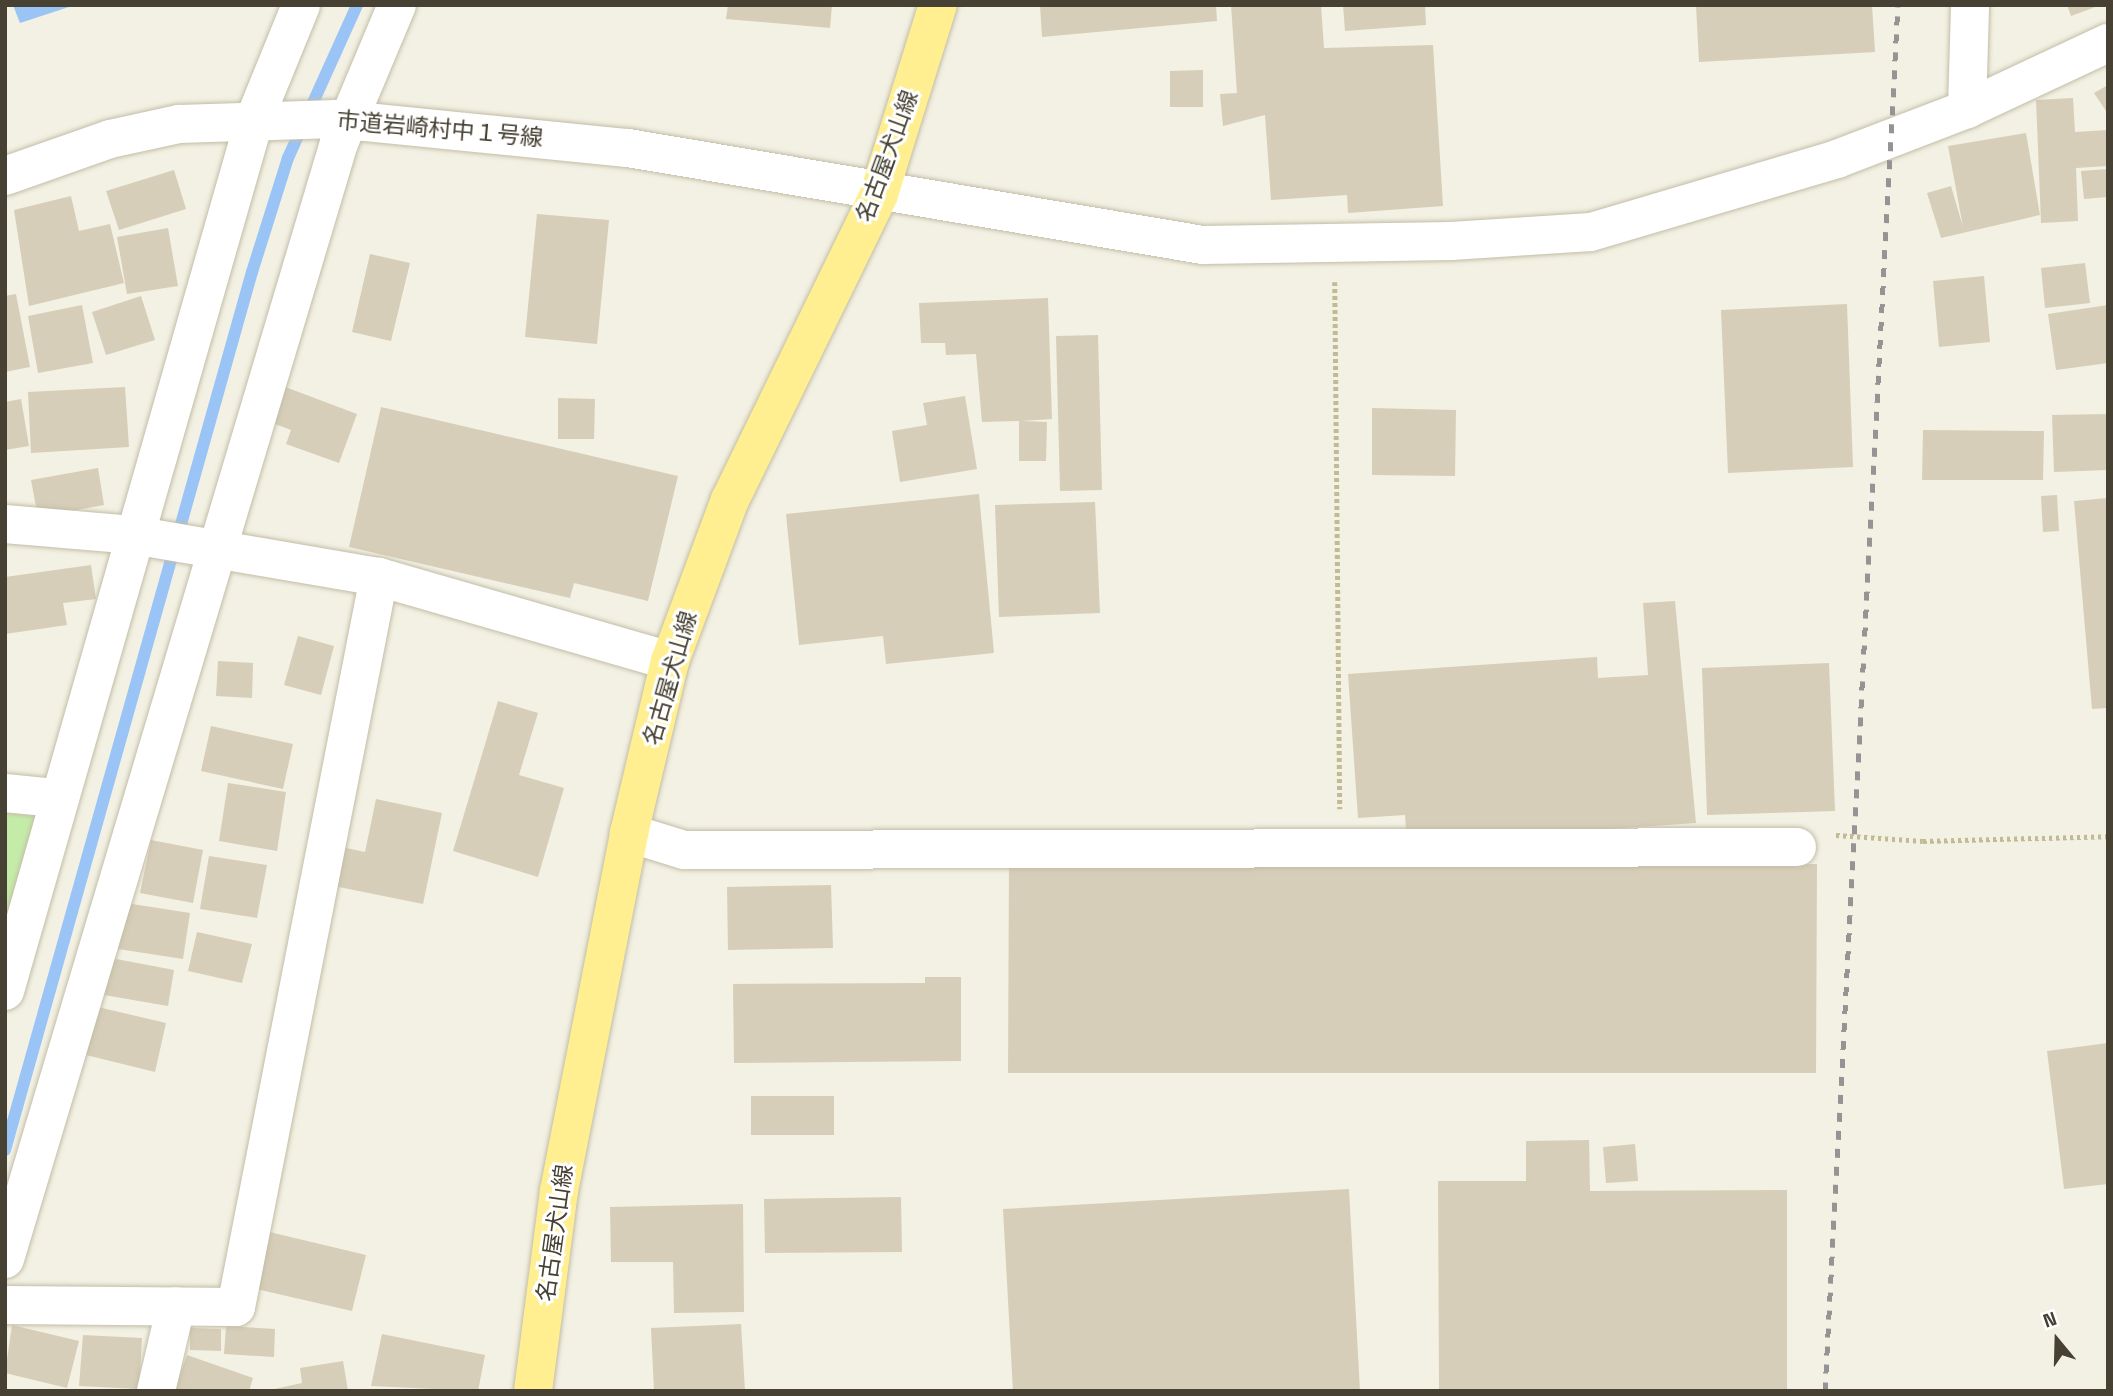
<!DOCTYPE html>
<html>
<head>
<meta charset="utf-8">
<style>
  body { margin:0 }
  #map { position:relative; width:2113px; height:1396px; overflow:hidden; background:#f3f1e3; font-family:"Space Grotesk","Noto Sans JP",sans-serif }
  div>[style] { position:absolute }
  .green>* { inset:0; background:#c4eca8 }
  .water>* { inset:0; background:#9ac3f6 }
  .stream>* { height:12px; margin:-6px; padding:0 6px; transform-origin:6px; border-radius:6px; background:#9ac3f6 }
  .building>* { inset:0; background:#d6ceb8 }
  .path>* { height:4.5px; margin-top:-2.25px; transform-origin:0; background:repeating-linear-gradient(90deg,#c2b995 0 3.5px,transparent 0 7px) }
  .roads { filter:drop-shadow(0 0 2px #c2bda8) drop-shadow(0 0 2px #c2bda8) }
  .minor>* { height:38px; margin:-19px; padding:0 19px; transform-origin:19px; border-radius:19px; background:#fff }
  .major>* { height:38px; margin:-19px; padding:0 19px; transform-origin:19px; border-radius:19px; background:#ffef91 }
  .rail>* { height:5px; margin-top:-2.5px; transform-origin:0; background:repeating-linear-gradient(90deg,#949494 0 9px,transparent 0 18px) }
  span { translate:-50% -50%; white-space:nowrap; text-align:center; line-height:1.15; -webkit-text-stroke:6px #fff; paint-order:stroke }
  .street-label { font-size:23px; color:#464133 }
  .frame { position:absolute; inset:0; border:7px solid #464133; pointer-events:none }
  .north { position:absolute; left:2022px; top:1305px; width:70px; height:70px; -webkit-text-stroke:5px #fff; paint-order:stroke; rotate:341deg; font-size:19px; font-weight:700; line-height:28px; text-align:center; color:#464133 }
  .north::after { content:''; display:block; margin:auto; width:24px; height:32px; background:#464133; clip-path:polygon(50% 0,100% 100%,50% 72%,0 100%) }
</style>
</head>
<body>
<div id="map">
  <div class="green">
    <div style="clip-path:polygon(5px 813px,36px 816px,5px 936px)"></div>
  </div>
  <div class="water">
    <div style="clip-path:polygon(13px 5px,75px 5px,20px 23px)"></div>
  </div>
  <div class="stream">
    <div style="left:5px;top:1150px;width:912px;rotate:-74.29deg"></div>
    <div style="left:252px;top:272px;width:120px;rotate:-72.5deg"></div>
    <div style="left:288px;top:158px;width:168px;rotate:-65.7deg"></div>
  </div>
  <div class="building">
    <div style="clip-path:polygon(728px 5px,832px 5px,830px 28px,726px 19px)"></div>
    <div style="clip-path:polygon(1040px 5px,1216px 5px,1217px 21px,1042px 37px)"></div>
    <div style="clip-path:polygon(1231px 5px,1321px 5px,1324px 48px,1433px 45px,1443px 206px,1348px 213px,1347px 195px,1271px 200px,1265px 115px,1223px 126px,1220px 94px,1237px 93px)"></div>
    <div style="clip-path:polygon(1343px 5px,1425px 5px,1426px 25px,1345px 31px)"></div>
    <div style="clip-path:polygon(1696px 5px,1872px 5px,1875px 52px,1699px 62px)"></div>
    <div style="clip-path:polygon(2067px 5px,2098px 5px,2098px 6px,2071px 16px)"></div>
    <div style="clip-path:polygon(1203px 70px,1203px 107px,1170px 107px,1170px 71px)"></div>
    <div style="clip-path:polygon(2108px 85px,2108px 114px,2094px 93px)"></div>
    <div style="clip-path:polygon(2073px 98px,2075px 132px,2108px 130px,2108px 166px,2076px 168px,2078px 221px,2041px 223px,2036px 100px)"></div>
    <div style="clip-path:polygon(2026px 133px,2040px 215px,1941px 238px,1927px 193px,1951px 186px,1963px 227px,1948px 146px)"></div>
    <div style="clip-path:polygon(2108px 169px,2108px 197px,2084px 199px,2081px 171px)"></div>
    <div style="clip-path:polygon(174px 170px,186px 209px,119px 230px,106px 191px)"></div>
    <div style="clip-path:polygon(71px 196px,79px 231px,110px 224px,124px 283px,29px 306px,14px 210px)"></div>
    <div style="clip-path:polygon(537px 214px,609px 220px,597px 344px,525px 337px)"></div>
    <div style="clip-path:polygon(168px 228px,178px 286px,127px 294px,117px 237px)"></div>
    <div style="clip-path:polygon(370px 254px,410px 263px,391px 341px,352px 332px)"></div>
    <div style="clip-path:polygon(2085px 263px,2090px 303px,2045px 308px,2041px 268px)"></div>
    <div style="clip-path:polygon(1984px 276px,1990px 342px,1939px 347px,1933px 281px)"></div>
    <div style="clip-path:polygon(16px 294px,30px 367px,5px 372px,5px 296px)"></div>
    <div style="clip-path:polygon(141px 296px,155px 340px,106px 355px,92px 312px)"></div>
    <div style="clip-path:polygon(1048px 298px,1052px 419px,1022px 421px,1047px 422px,1046px 461px,1019px 461px,1019px 421px,982px 422px,976px 354px,946px 355px,945px 343px,921px 343px,919px 303px)"></div>
    <div style="clip-path:polygon(1847px 304px,1853px 467px,1728px 473px,1721px 310px)"></div>
    <div style="clip-path:polygon(82px 305px,93px 363px,38px 373px,28px 316px)"></div>
    <div style="clip-path:polygon(2108px 305px,2108px 363px,2056px 370px,2048px 314px)"></div>
    <div style="clip-path:polygon(1098px 335px,1102px 490px,1060px 491px,1056px 336px)"></div>
    <div style="clip-path:polygon(280px 385px,357px 414px,339px 463px,286px 444px,291px 430px,267px 421px)"></div>
    <div style="clip-path:polygon(125px 387px,129px 447px,31px 453px,28px 392px)"></div>
    <div style="clip-path:polygon(965px 396px,977px 469px,900px 482px,892px 431px,927px 425px,923px 403px)"></div>
    <div style="clip-path:polygon(558px 398px,595px 399px,594px 439px,558px 439px)"></div>
    <div style="clip-path:polygon(21px 399px,29px 446px,5px 450px,5px 402px)"></div>
    <div style="clip-path:polygon(381px 407px,678px 476px,648px 601px,574px 583px,570px 598px,349px 547px)"></div>
    <div style="clip-path:polygon(1372px 408px,1456px 410px,1455px 476px,1372px 475px)"></div>
    <div style="clip-path:polygon(2107px 414px,2108px 470px,2054px 472px,2052px 415px)"></div>
    <div style="clip-path:polygon(1923px 430px,2044px 431px,2043px 480px,1922px 480px)"></div>
    <div style="clip-path:polygon(98px 468px,104px 505px,38px 517px,31px 480px)"></div>
    <div style="clip-path:polygon(979px 494px,994px 653px,886px 664px,883px 636px,799px 645px,786px 514px)"></div>
    <div style="clip-path:polygon(2057px 495px,2059px 531px,2043px 532px,2041px 496px)"></div>
    <div style="clip-path:polygon(2108px 498px,2108px 708px,2092px 709px,2074px 501px)"></div>
    <div style="clip-path:polygon(1095px 502px,1100px 613px,999px 617px,995px 505px)"></div>
    <div style="clip-path:polygon(91px 565px,96px 599px,63px 603px,67px 625px,5px 634px,5px 577px)"></div>
    <div style="clip-path:polygon(1675px 601px,1696px 823px,1407px 843px,1405px 815px,1358px 818px,1348px 674px,1597px 657px,1598px 678px,1648px 675px,1643px 603px)"></div>
    <div style="clip-path:polygon(298px 636px,334px 646px,321px 695px,284px 685px)"></div>
    <div style="clip-path:polygon(218px 661px,253px 663px,252px 698px,216px 696px)"></div>
    <div style="clip-path:polygon(1829px 663px,1835px 811px,1707px 815px,1702px 668px)"></div>
    <div style="clip-path:polygon(498px 701px,538px 713px,519px 775px,564px 788px,538px 877px,453px 851px)"></div>
    <div style="clip-path:polygon(211px 726px,293px 744px,283px 789px,201px 771px)"></div>
    <div style="clip-path:polygon(228px 783px,286px 792px,277px 851px,219px 841px)"></div>
    <div style="clip-path:polygon(376px 799px,442px 813px,423px 904px,329px 885px,337px 846px,365px 852px)"></div>
    <div style="clip-path:polygon(151px 840px,203px 850px,193px 903px,140px 893px)"></div>
    <div style="clip-path:polygon(209px 856px,267px 865px,257px 918px,200px 909px)"></div>
    <div style="clip-path:polygon(1817px 864px,1816px 1073px,1008px 1073px,1009px 865px)"></div>
    <div style="clip-path:polygon(831px 885px,833px 948px,728px 950px,727px 887px)"></div>
    <div style="clip-path:polygon(126px 903px,190px 913px,183px 959px,118px 949px)"></div>
    <div style="clip-path:polygon(197px 932px,252px 944px,242px 983px,188px 971px)"></div>
    <div style="clip-path:polygon(111px 958px,174px 970px,168px 1006px,104px 995px)"></div>
    <div style="clip-path:polygon(925px 977px,961px 977px,961px 1061px,734px 1063px,733px 984px,925px 983px)"></div>
    <div style="clip-path:polygon(98px 1007px,166px 1023px,155px 1072px,86px 1055px)"></div>
    <div style="clip-path:polygon(2108px 1043px,2108px 1184px,2064px 1189px,2047px 1051px)"></div>
    <div style="clip-path:polygon(751px 1096px,834px 1096px,834px 1135px,751px 1135px)"></div>
    <div style="clip-path:polygon(1589px 1140px,1590px 1191px,1787px 1190px,1787px 1391px,1439px 1391px,1438px 1181px,1526px 1181px,1526px 1141px)"></div>
    <div style="clip-path:polygon(1635px 1144px,1638px 1181px,1606px 1183px,1603px 1147px)"></div>
    <div style="clip-path:polygon(1349px 1189px,1360px 1391px,1013px 1391px,1003px 1209px)"></div>
    <div style="clip-path:polygon(901px 1197px,902px 1252px,765px 1253px,764px 1199px)"></div>
    <div style="clip-path:polygon(743px 1204px,744px 1312px,674px 1313px,673px 1262px,611px 1262px,610px 1207px)"></div>
    <div style="clip-path:polygon(261px 1230px,366px 1255px,352px 1311px,248px 1287px)"></div>
    <div style="clip-path:polygon(741px 1324px,745px 1391px,654px 1391px,651px 1328px)"></div>
    <div style="clip-path:polygon(12px 1325px,79px 1341px,67px 1388px,5px 1373px)"></div>
    <div style="clip-path:polygon(226px 1326px,275px 1329px,274px 1357px,224px 1354px)"></div>
    <div style="clip-path:polygon(190px 1328px,221px 1329px,221px 1351px,190px 1350px)"></div>
    <div style="clip-path:polygon(382px 1334px,485px 1355px,478px 1391px,371px 1386px)"></div>
    <div style="clip-path:polygon(83px 1335px,142px 1338px,139px 1389px,79px 1386px)"></div>
    <div style="clip-path:polygon(187px 1355px,253px 1378px,249px 1391px,174px 1391px)"></div>
    <div style="clip-path:polygon(343px 1361px,348px 1391px,265px 1391px,302px 1383px,300px 1368px)"></div>
  </div>
  <div class="path">
    <div style="left:1335px;top:282px;width:527px;rotate:89.46deg"></div>
    <div style="left:1836px;top:835px;width:87px;rotate:3.9deg"></div>
    <div style="left:1923px;top:841px;width:185px;rotate:-1.5deg"></div>
  </div>
  <div class="roads">
    <div class="minor">
      <div style="left:1967px;top:109px;width:104px;rotate:-88.3deg"></div>
      <div style="left:5px;top:176px;width:111px;rotate:-19.4deg"></div>
      <div style="left:110px;top:139px;width:71px;rotate:-12.3deg"></div>
      <div style="left:179px;top:124px;width:157px;rotate:-1.8deg"></div>
      <div style="left:336px;top:119px;width:293px;rotate:5.7deg"></div>
      <div style="left:628px;top:148px;width:583px;rotate:9.58deg"></div>
      <div style="left:1203px;top:245px;width:248px;rotate:-0.9deg"></div>
      <div style="left:1451px;top:241px;width:140px;rotate:-3.7deg"></div>
      <div style="left:1591px;top:232px;width:257px;rotate:-16.5deg"></div>
      <div style="left:1837px;top:159px;width:139px;rotate:-21deg"></div>
      <div style="left:1967px;top:109px;width:156px;rotate:-25.1deg"></div>
      <div style="left:5px;top:524px;width:128px;rotate:4.9deg"></div>
      <div style="left:133px;top:535px;width:250px;rotate:9.7deg"></div>
      <div style="left:379px;top:577px;width:303px;rotate:16.1deg"></div>
      <div style="left:5px;top:793px;width:50px;rotate:5.7deg"></div>
      <div style="left:629px;top:833px;width:58px;rotate:17.2deg"></div>
      <div style="left:684px;top:850px;width:1113px;rotate:-0.15deg"></div>
      <div style="left:5px;top:991px;width:908px;rotate:-74.02deg"></div>
      <div style="left:255px;top:118px;width:122px;rotate:-67.8deg"></div>
      <div style="left:5px;top:1259px;width:1165px;rotate:-73.34deg"></div>
      <div style="left:339px;top:143px;width:150px;rotate:-67.2deg"></div>
      <div style="left:5px;top:1305px;width:231px;rotate:0.5deg"></div>
      <div style="left:236px;top:1307px;width:744px;rotate:-78.92deg"></div>
      <div style="left:156px;top:1391px;width:87px;rotate:-76.8deg"></div>
    </div>
    <div class="major">
      <div style="left:533px;top:1391px;width:202px;rotate:-82.6deg"></div>
      <div style="left:559px;top:1191px;width:365px;rotate:-78.9deg"></div>
      <div style="left:629px;top:833px;width:177px;rotate:-76.6deg"></div>
      <div style="left:670px;top:661px;width:172px;rotate:-69.6deg"></div>
      <div style="left:730px;top:500px;width:340px;rotate:-64deg"></div>
      <div style="left:879px;top:194px;width:198px;rotate:-72.7deg"></div>
    </div>
  </div>
  <div class="rail">
    <div style="left:1825px;top:1391px;width:1388px;rotate:-86.99deg"></div>
  </div>
  <div class="street-label">
    <span style="left:440px;top:129px;rotate:5deg">市道岩崎村中１号線</span>
    <span style="left:887px;top:156px;rotate:-70deg">名古屋犬山線</span>
    <span style="left:670px;top:678px;rotate:-74deg">名古屋犬山線</span>
    <span style="left:555px;top:1233px;rotate:-82deg">名古屋犬山線</span>
  </div>
  <div class="frame"></div>
  <div class="north">N</div>
</div>
</body>
</html>
